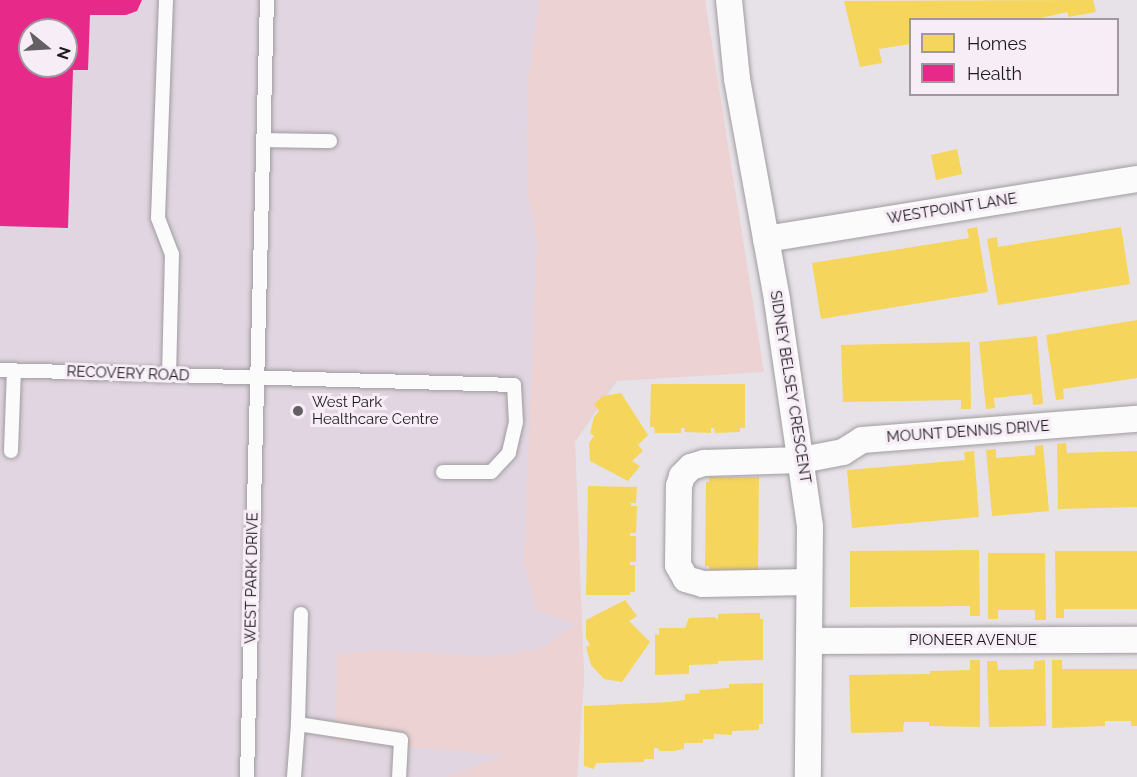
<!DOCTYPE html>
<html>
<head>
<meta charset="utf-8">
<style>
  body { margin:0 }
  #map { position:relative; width:1137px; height:777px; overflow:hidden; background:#e7e2e7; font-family:Raleway,sans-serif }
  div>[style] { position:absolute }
  .built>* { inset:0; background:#e0d5e0 }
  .green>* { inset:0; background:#ecd2d2 }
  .homes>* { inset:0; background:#f6d55c }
  .health>* { inset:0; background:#e7298a }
  .roads { filter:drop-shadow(0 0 2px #a09ca0) drop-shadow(0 0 2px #a09ca0) }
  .lane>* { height:14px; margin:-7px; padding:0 7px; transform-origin:7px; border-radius:7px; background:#fbfbfb }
  .street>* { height:26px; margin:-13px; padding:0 13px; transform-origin:13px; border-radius:13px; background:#fbfbfb }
  .dots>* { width:16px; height:16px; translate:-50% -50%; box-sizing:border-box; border:3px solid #f7edf7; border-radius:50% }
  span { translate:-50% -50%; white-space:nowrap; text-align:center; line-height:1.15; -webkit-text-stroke:6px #f7edf7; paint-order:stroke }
  .street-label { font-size:15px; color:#1c191c }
  .poi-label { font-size:15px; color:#1c191c }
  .left { translate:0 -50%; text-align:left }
  .legend { position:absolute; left:909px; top:18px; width:210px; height:78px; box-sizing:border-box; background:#f7edf7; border:2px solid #9f989f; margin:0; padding:8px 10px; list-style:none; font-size:18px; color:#1c191c }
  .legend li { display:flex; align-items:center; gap:12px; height:30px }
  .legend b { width:30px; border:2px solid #9f989f }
  .north { position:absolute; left:18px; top:18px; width:60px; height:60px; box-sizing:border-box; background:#f7edf7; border:2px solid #9f989f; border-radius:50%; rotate:108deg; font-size:16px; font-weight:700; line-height:24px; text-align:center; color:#1c191c }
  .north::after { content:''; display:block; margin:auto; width:21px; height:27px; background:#635f63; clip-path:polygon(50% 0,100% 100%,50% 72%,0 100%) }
</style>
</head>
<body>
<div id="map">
  <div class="built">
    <div style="clip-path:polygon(evenodd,0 0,564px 0,617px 381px,575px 442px,584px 678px,577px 777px,0 777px,0 0,30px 30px,66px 30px,66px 66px,30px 66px,30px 30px)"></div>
  </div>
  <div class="green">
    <div style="clip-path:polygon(540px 0,705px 0,764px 372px,617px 381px,611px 386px,575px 442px,584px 678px,577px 777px,446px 777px,507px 755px,336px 741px,337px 654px,391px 650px,485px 657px,541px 649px,576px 624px,537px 611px,524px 563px,537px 240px,527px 193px,528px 78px)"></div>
  </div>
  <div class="homes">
    <div style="clip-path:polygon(1093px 0,1096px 12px,1068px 17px,1068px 12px,1031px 20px,910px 20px,910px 44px,879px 49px,882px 63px,860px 67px,844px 1px)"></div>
    <div style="clip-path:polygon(957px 149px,962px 174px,936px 180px,931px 155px)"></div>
    <div style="clip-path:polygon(977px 227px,988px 292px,821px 319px,812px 263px,969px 238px,967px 229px)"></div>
    <div style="clip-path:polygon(1121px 227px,1130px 284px,998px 305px,987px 239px,997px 237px,998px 247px)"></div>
    <div style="clip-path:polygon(1137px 320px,1137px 378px,1063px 389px,1064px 399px,1056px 400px,1046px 335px)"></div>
    <div style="clip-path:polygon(1037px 336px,1043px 404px,1033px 405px,1032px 394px,994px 398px,995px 408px,986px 409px,979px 342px)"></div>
    <div style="clip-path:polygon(970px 342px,971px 409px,961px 409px,961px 400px,843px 402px,841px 345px)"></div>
    <div style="clip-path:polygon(651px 384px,745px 384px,745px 428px,740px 428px,740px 432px,715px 433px,714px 428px,711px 428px,711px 433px,684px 432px,685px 428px,681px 428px,681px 433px,655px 433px,654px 427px,650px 427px)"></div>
    <div style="clip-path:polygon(621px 393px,648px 435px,638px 445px,643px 451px,632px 461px,640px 466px,628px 481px,590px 461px,589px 443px,594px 436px,590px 433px,594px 417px,599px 411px,594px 404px,603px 396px)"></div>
    <div style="clip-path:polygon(1066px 443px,1067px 453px,1137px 451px,1137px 507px,1058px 509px,1057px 444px)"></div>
    <div style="clip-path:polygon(1043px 445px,1049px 511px,992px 516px,986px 450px,996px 449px,996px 458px,1035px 455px,1035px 446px)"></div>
    <div style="clip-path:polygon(974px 451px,979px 517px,852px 528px,847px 470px,965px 460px,964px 452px)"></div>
    <div style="clip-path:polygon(709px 477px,759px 477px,758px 571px,709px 570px,709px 566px,705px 566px,706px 482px,709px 482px)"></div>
    <div style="clip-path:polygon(588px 486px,637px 487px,636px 503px,631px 503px,631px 506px,637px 506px,636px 533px,630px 533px,630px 536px,636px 536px,636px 562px,630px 562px,630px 565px,635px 565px,635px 592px,630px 592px,630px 595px,586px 595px)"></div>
    <div style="clip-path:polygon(979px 550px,980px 616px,970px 616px,970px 606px,850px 607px,850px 551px)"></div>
    <div style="clip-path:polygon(1055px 551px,1137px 551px,1137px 609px,1064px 609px,1064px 618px,1056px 618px)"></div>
    <div style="clip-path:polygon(988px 553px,1045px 553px,1046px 620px,1035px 620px,1035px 610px,998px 610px,998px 619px,988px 619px)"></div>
    <div style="clip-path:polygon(625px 600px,637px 616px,629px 621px,650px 642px,622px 682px,604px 679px,591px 665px,586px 647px,590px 645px,586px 638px,586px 620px)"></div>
    <div style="clip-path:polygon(744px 613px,760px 613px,760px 619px,763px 619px,763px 660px,718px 661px,718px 664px,689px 665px,689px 674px,655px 675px,655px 634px,659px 635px,659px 628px,685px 628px,689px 618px,715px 617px,718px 620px,718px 614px)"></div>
    <div style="clip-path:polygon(970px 660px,980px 660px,980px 727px,929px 726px,929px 722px,904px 722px,903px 732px,851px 733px,849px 675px,930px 674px,930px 671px,970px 670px)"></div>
    <div style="clip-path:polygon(1045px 660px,1046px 726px,989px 727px,987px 661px,997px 661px,998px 670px,1034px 669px,1034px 661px)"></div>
    <div style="clip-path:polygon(1052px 660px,1062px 660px,1062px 669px,1137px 669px,1137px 726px,1131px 726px,1131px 721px,1105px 721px,1105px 726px,1052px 728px)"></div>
    <div style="clip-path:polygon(763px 683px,763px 724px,759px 724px,759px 730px,732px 731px,732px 735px,714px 734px,714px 739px,703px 739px,703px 743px,684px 743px,684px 749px,673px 751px,659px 751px,658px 748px,654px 748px,654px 759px,644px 759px,644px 762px,597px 763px,593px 769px,584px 766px,584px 706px,670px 702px,685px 700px,685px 694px,700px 693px,699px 690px,729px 688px,729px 684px)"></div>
  </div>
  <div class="health">
    <div style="clip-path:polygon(evenodd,0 0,142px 0,137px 11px,126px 15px,90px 15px,88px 70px,73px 70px,68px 228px,0 226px,0 0,30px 30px,66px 30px,66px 66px,30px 66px,30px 30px)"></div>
  </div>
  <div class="roads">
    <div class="lane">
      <div style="left:166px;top:0;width:218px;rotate:92.1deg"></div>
      <div style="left:158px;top:218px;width:39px;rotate:69deg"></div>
      <div style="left:172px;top:254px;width:121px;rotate:91.4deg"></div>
      <div style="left:265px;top:140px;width:65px;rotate:0.9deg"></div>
      <div style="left:0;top:370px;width:514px;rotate:1.67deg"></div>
      <div style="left:514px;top:385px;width:37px;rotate:87deg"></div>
      <div style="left:516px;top:422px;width:32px;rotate:103deg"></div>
      <div style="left:509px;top:453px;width:26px;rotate:133deg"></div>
      <div style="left:491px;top:472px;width:48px;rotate:180deg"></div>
      <div style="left:11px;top:451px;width:80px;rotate:-87.9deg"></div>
      <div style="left:301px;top:614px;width:110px;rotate:91.6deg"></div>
      <div style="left:298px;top:724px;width:104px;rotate:8.8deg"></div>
      <div style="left:401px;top:740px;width:37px;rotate:93deg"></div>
      <div style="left:247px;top:777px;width:777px;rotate:-88.53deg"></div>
      <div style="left:294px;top:777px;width:53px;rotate:-85.7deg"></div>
    </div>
    <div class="street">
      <div style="left:729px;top:0;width:79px;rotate:84.2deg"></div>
      <div style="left:737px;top:79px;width:225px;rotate:79.7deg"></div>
      <div style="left:777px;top:300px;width:229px;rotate:81.7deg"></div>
      <div style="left:810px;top:527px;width:250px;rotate:90.5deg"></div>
      <div style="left:766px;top:239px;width:376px;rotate:-9.2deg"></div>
      <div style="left:809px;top:582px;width:106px;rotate:178.9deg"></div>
      <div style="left:703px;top:584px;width:18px;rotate:-164deg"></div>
      <div style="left:686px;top:579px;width:16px;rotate:-120deg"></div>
      <div style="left:678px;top:565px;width:79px;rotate:-89.3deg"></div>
      <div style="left:679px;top:486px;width:10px;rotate:-73deg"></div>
      <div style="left:682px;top:476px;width:13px;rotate:-45deg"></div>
      <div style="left:691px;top:467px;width:14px;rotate:-17deg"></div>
      <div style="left:704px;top:463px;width:98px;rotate:-1.8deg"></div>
      <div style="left:802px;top:460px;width:42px;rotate:-11deg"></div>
      <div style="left:843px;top:452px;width:22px;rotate:-32deg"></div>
      <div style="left:862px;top:440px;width:276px;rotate:-4.4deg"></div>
      <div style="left:810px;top:641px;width:327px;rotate:-0.2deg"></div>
    </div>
  </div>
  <div class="dots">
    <div style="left:298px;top:411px;background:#635f63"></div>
  </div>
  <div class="street-label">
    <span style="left:952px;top:209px;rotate:-9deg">WESTPOINT LANE</span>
    <span style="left:128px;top:374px;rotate:2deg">RECOVERY ROAD</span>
    <span style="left:790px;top:387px;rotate:81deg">SIDNEY BELSEY CRESCENT</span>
    <span style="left:968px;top:432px;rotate:-4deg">MOUNT DENNIS DRIVE</span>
    <span style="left:252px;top:578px;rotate:-89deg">WEST PARK DRIVE</span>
    <span style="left:973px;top:641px">PIONEER AVENUE</span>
  </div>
  <div class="poi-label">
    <span class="left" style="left:312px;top:411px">West Park<br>Healthcare Centre</span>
  </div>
  <ul class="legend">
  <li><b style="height:16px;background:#f6d55c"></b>Homes</li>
  <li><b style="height:16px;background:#e7298a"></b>Health</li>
  </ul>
  <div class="north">N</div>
</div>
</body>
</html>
